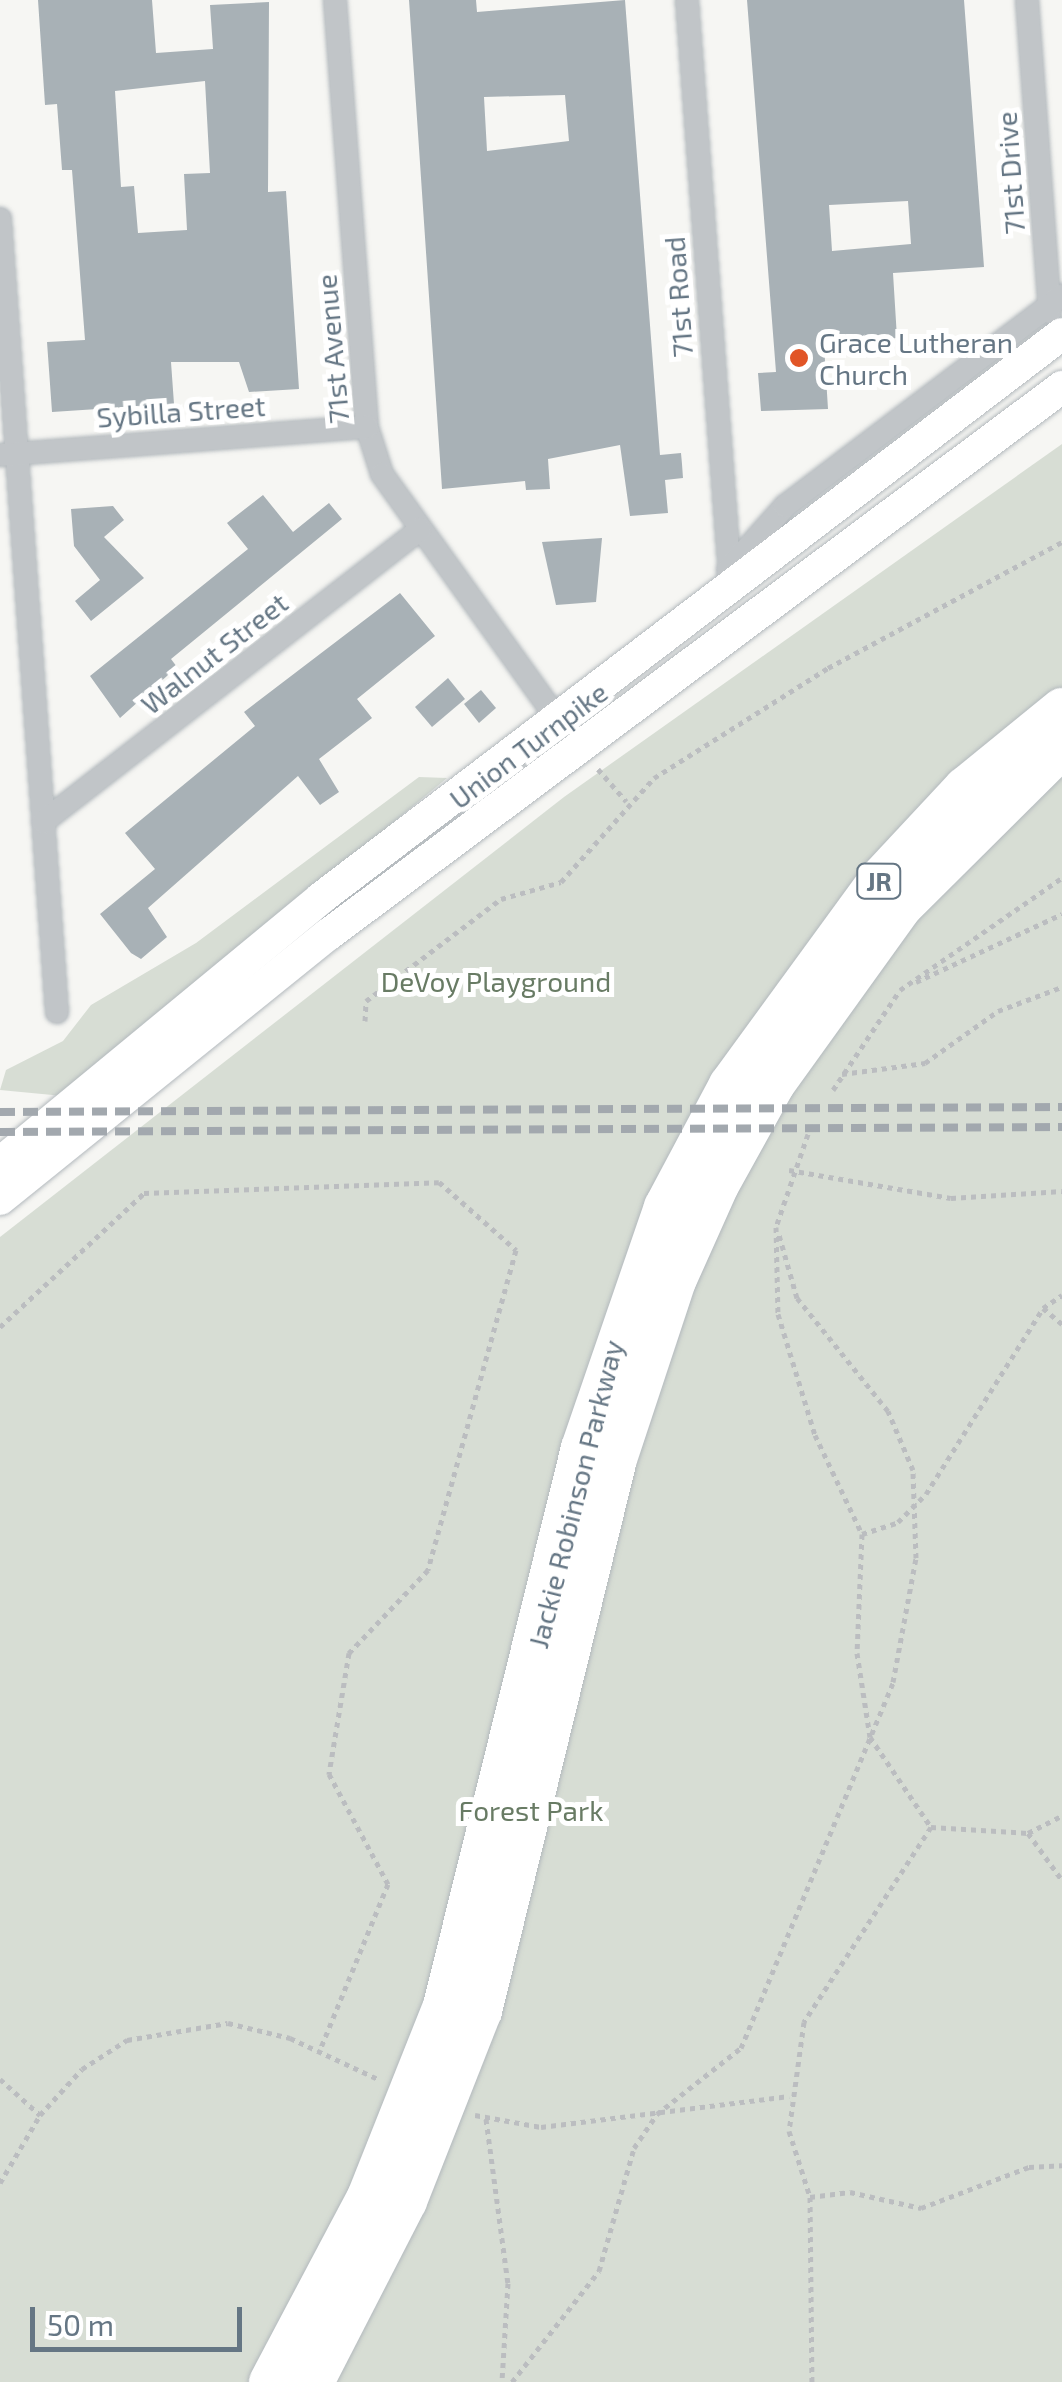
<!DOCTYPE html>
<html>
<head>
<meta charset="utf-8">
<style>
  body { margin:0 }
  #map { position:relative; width:1062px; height:2382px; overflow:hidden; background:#f6f6f3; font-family:"Exo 2",sans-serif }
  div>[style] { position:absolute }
  .green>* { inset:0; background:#d7ddd4 }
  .building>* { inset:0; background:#a8b1b6 }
  .path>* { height:5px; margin-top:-2.5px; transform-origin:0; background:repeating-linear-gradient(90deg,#bbbdc0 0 5px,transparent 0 10px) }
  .roads { filter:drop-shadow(0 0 2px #b3b9bd) drop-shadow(0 0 2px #b3b9bd) }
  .street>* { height:22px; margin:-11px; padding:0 11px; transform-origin:11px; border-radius:11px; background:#c1c5c8 }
  .secondary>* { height:32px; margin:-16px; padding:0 16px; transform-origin:16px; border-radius:16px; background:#fff }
  .highway>* { height:42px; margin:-21px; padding:0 21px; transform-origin:21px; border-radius:21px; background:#fff }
  .rail>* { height:8px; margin-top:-4px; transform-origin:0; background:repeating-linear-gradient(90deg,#a2a8ae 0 15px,transparent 0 23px) }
  .dots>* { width:28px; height:28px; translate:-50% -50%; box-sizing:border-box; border:5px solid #fff; border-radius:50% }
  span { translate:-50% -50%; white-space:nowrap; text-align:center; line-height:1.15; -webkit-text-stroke:10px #fff; paint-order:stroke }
  .shield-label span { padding:2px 8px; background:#fff; border:2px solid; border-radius:8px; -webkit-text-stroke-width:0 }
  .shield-label { font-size:25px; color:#657684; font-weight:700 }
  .street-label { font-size:28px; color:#657684 }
  .poi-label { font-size:28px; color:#657684 }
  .left { translate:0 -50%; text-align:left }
  .park-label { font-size:28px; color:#687b64 }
  .scale { position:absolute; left:30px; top:2307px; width:212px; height:45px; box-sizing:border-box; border:5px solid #657684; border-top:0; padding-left:12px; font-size:30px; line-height:35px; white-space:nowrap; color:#657684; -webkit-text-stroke:8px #fff; paint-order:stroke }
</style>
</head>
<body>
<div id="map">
  <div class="green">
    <div style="clip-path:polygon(1062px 444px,1062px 2382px,0 2382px,0 1237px,564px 797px)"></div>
    <div style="clip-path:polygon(419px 777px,447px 778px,63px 1096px,0 1090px,6px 1070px,63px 1041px,91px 1005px,196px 943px)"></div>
  </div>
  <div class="building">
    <div style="clip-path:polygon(evenodd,38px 0,152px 0,156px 53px,213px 49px,210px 5px,269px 2px,268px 192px,286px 191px,299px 389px,249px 392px,239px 362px,171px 362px,174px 404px,52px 412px,47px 342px,85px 340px,72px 170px,62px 170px,57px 104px,45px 105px,38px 0,205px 81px,210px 173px,184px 174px,187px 230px,138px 233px,134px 186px,121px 187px,115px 91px,205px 81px)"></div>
    <div style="clip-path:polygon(evenodd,409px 0,476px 0,477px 12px,625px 0,660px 455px,681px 453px,682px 464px,683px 478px,665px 480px,668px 513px,630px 516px,620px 445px,548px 459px,550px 489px,526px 490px,525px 481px,442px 489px,409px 0,565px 95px,569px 141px,487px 151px,484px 97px,565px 95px)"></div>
    <div style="clip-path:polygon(evenodd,747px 0,964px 0,984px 267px,893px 273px,897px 338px,824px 345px,828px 409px,761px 411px,758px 373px,776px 372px,747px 0,908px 201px,911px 244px,832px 251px,829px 205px,908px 201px)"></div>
    <div style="clip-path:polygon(263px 495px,293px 532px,329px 503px,342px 519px,171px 659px,177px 667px,120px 718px,90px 676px,248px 549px,227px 523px)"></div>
    <div style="clip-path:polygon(113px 506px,124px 520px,104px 537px,144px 578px,91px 621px,75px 601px,100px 580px,74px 546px,71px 509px)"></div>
    <div style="clip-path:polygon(602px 538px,596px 602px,556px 605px,542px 542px)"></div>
    <div style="clip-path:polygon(400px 593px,435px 636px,357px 699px,372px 718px,319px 759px,339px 792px,320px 805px,298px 776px,148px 908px,167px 937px,141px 959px,131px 953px,100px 914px,155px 869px,125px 833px,255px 726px,244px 712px)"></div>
    <div style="clip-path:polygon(448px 678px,465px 699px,432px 727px,415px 707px)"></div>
    <div style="clip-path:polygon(481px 690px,496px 708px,479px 723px,464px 704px)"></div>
  </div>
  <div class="path">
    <div style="left:598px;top:769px;width:43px;rotate:48.8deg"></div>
    <div style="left:916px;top:982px;width:161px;rotate:-25deg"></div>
    <div style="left:365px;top:1021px;width:20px;rotate:-87deg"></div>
    <div style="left:366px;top:1001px;width:169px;rotate:-37.1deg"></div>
    <div style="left:501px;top:899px;width:62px;rotate:-15.8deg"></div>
    <div style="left:561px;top:882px;width:140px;rotate:-48.2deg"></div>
    <div style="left:654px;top:778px;width:206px;rotate:-32.3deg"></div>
    <div style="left:828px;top:668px;width:266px;rotate:-28.3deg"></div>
    <div style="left:842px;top:1074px;width:84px;rotate:-7.5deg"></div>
    <div style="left:925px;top:1063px;width:90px;rotate:-35.5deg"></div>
    <div style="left:998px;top:1011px;width:68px;rotate:-20.6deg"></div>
    <div style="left:833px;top:1090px;width:120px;rotate:-56.2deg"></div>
    <div style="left:900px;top:990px;width:197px;rotate:-34.7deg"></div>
    <div style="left:808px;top:1134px;width:98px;rotate:109deg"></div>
    <div style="left:776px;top:1227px;width:87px;rotate:88.7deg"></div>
    <div style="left:778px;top:1314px;width:127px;rotate:73deg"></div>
    <div style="left:815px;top:1435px;width:110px;rotate:64.6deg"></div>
    <div style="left:862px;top:1534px;width:119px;rotate:92.4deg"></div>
    <div style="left:857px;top:1653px;width:85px;rotate:81.2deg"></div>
    <div style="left:870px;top:1737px;width:109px;rotate:55.9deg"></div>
    <div style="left:931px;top:1827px;width:233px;rotate:123.1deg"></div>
    <div style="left:804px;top:2022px;width:110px;rotate:97.8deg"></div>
    <div style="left:789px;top:2131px;width:69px;rotate:72.3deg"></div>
    <div style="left:810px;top:2197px;width:185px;rotate:89.4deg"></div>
    <div style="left:789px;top:1170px;width:164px;rotate:9.8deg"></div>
    <div style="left:951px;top:1198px;width:111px;rotate:-3.6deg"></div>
    <div style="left:1043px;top:1308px;width:25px;rotate:40deg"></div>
    <div style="left:0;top:1327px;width:197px;rotate:-42.9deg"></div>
    <div style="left:144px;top:1193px;width:295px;rotate:-2.1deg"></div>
    <div style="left:439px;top:1182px;width:103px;rotate:41.4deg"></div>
    <div style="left:516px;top:1250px;width:332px;rotate:105.4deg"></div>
    <div style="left:428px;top:1570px;width:115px;rotate:133.6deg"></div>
    <div style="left:349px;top:1653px;width:123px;rotate:99.4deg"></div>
    <div style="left:329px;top:1774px;width:125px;rotate:61.8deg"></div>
    <div style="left:388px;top:1884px;width:182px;rotate:112.3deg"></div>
    <div style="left:862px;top:1534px;width:38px;rotate:-18deg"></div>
    <div style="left:898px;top:1522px;width:40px;rotate:-45deg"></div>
    <div style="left:926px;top:1494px;width:220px;rotate:-57.8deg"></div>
    <div style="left:1043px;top:1308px;width:23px;rotate:-34deg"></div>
    <div style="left:931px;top:1827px;width:97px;rotate:3.5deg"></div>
    <div style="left:1028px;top:1833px;width:38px;rotate:-27deg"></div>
    <div style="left:1028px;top:1833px;width:58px;rotate:54.1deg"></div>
    <div style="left:0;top:2079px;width:54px;rotate:42deg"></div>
    <div style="left:475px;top:2115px;width:67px;rotate:10.3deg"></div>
    <div style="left:541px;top:2127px;width:250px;rotate:-7.1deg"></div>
    <div style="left:486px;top:2119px;width:165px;rotate:82.4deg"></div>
    <div style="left:508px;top:2283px;width:99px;rotate:93.5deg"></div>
    <div style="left:0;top:2183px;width:79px;rotate:-59.5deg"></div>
    <div style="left:40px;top:2115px;width:62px;rotate:-47.6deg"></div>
    <div style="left:82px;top:2069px;width:54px;rotate:-32.8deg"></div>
    <div style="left:127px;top:2040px;width:102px;rotate:-9.6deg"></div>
    <div style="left:228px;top:2023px;width:64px;rotate:13.6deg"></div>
    <div style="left:290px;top:2038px;width:97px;rotate:25deg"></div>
    <div style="left:810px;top:2197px;width:40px;rotate:-7.1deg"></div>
    <div style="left:850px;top:2192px;width:73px;rotate:12.7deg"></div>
    <div style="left:921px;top:2208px;width:116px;rotate:-20.8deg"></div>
    <div style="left:1029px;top:2167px;width:33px;rotate:-3deg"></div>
    <div style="left:512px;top:2382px;width:141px;rotate:-51.9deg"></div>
    <div style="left:599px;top:2271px;width:128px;rotate:-74.1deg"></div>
    <div style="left:634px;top:2148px;width:41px;rotate:-55.9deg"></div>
    <div style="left:657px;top:2114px;width:107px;rotate:-38.2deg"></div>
    <div style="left:741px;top:2048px;width:396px;rotate:-67.4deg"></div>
    <div style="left:893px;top:1682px;width:126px;rotate:-79.5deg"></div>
    <div style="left:916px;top:1558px;width:88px;rotate:-92deg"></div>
    <div style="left:913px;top:1470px;width:64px;rotate:-113deg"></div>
    <div style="left:888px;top:1411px;width:145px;rotate:-128.8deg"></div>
    <div style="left:797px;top:1298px;width:66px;rotate:-105.9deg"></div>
  </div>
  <div class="roads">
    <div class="street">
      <div style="left:335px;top:0;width:428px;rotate:85.7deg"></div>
      <div style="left:367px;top:427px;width:49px;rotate:72.3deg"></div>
      <div style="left:382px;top:474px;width:338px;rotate:54.4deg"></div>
      <div style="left:687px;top:0;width:592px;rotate:85.73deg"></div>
      <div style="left:1027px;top:0;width:313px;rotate:85.8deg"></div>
      <div style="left:0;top:219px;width:795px;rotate:85.89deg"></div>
      <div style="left:0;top:455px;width:368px;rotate:-4.4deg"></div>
      <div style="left:728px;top:570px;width:86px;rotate:-48.3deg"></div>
      <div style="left:785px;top:506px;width:348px;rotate:-37.2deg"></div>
      <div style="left:43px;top:822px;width:477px;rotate:-37.8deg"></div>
    </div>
    <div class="secondary">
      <div style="left:0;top:1163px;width:416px;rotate:-39.5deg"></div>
      <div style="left:321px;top:898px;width:931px;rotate:-37.28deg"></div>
      <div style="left:0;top:1199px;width:422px;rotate:-38.9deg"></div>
      <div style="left:329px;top:934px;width:915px;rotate:-36.73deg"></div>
    </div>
    <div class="highway">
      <div style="left:270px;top:2382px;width:209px;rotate:-62.1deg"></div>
      <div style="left:368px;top:2197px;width:206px;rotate:-68.3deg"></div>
      <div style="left:444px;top:2006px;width:575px;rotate:-76.11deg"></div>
      <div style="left:582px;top:1448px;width:255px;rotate:-71deg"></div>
      <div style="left:665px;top:1207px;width:138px;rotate:-62deg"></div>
      <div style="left:730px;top:1085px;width:256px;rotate:-53.9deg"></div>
      <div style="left:881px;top:878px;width:123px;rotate:-47deg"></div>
      <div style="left:965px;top:788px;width:125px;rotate:-39.2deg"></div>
      <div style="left:313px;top:2382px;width:203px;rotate:-62.8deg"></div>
      <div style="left:406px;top:2201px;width:204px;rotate:-68.5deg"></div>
      <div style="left:481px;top:2011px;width:568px;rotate:-76.26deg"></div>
      <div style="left:616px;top:1459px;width:188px;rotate:-71.7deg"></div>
      <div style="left:675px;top:1281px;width:105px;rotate:-65.9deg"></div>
      <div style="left:718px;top:1185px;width:115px;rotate:-61deg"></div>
      <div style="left:774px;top:1084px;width:219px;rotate:-54.3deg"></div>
      <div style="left:902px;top:906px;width:226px;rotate:-44.8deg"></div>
    </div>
  </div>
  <div class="rail">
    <div style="left:0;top:1112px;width:1062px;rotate:-0.27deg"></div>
    <div style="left:0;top:1132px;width:1062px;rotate:-0.27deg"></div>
  </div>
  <div class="dots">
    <div style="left:799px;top:358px;background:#e15527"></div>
  </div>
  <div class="shield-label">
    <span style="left:879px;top:881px">JR</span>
  </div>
  <div class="street-label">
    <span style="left:1010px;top:173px;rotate:-94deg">71st Drive</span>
    <span style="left:678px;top:297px;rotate:-94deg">71st Road</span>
    <span style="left:332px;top:349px;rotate:-95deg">71st Avenue</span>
    <span style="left:181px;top:411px;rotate:-4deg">Sybilla Street</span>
    <span style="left:214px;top:653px;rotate:-38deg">Walnut Street</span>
    <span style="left:528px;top:745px;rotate:-37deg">Union Turnpike</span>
    <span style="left:575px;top:1494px;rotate:-76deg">Jackie Robinson Parkway</span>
  </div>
  <div class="poi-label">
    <span class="left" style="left:819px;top:358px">Grace Lutheran<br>Church</span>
  </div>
  <div class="park-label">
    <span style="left:496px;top:981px">DeVoy Playground</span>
    <span style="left:531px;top:1810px">Forest Park</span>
  </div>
  <div class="scale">50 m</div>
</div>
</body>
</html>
